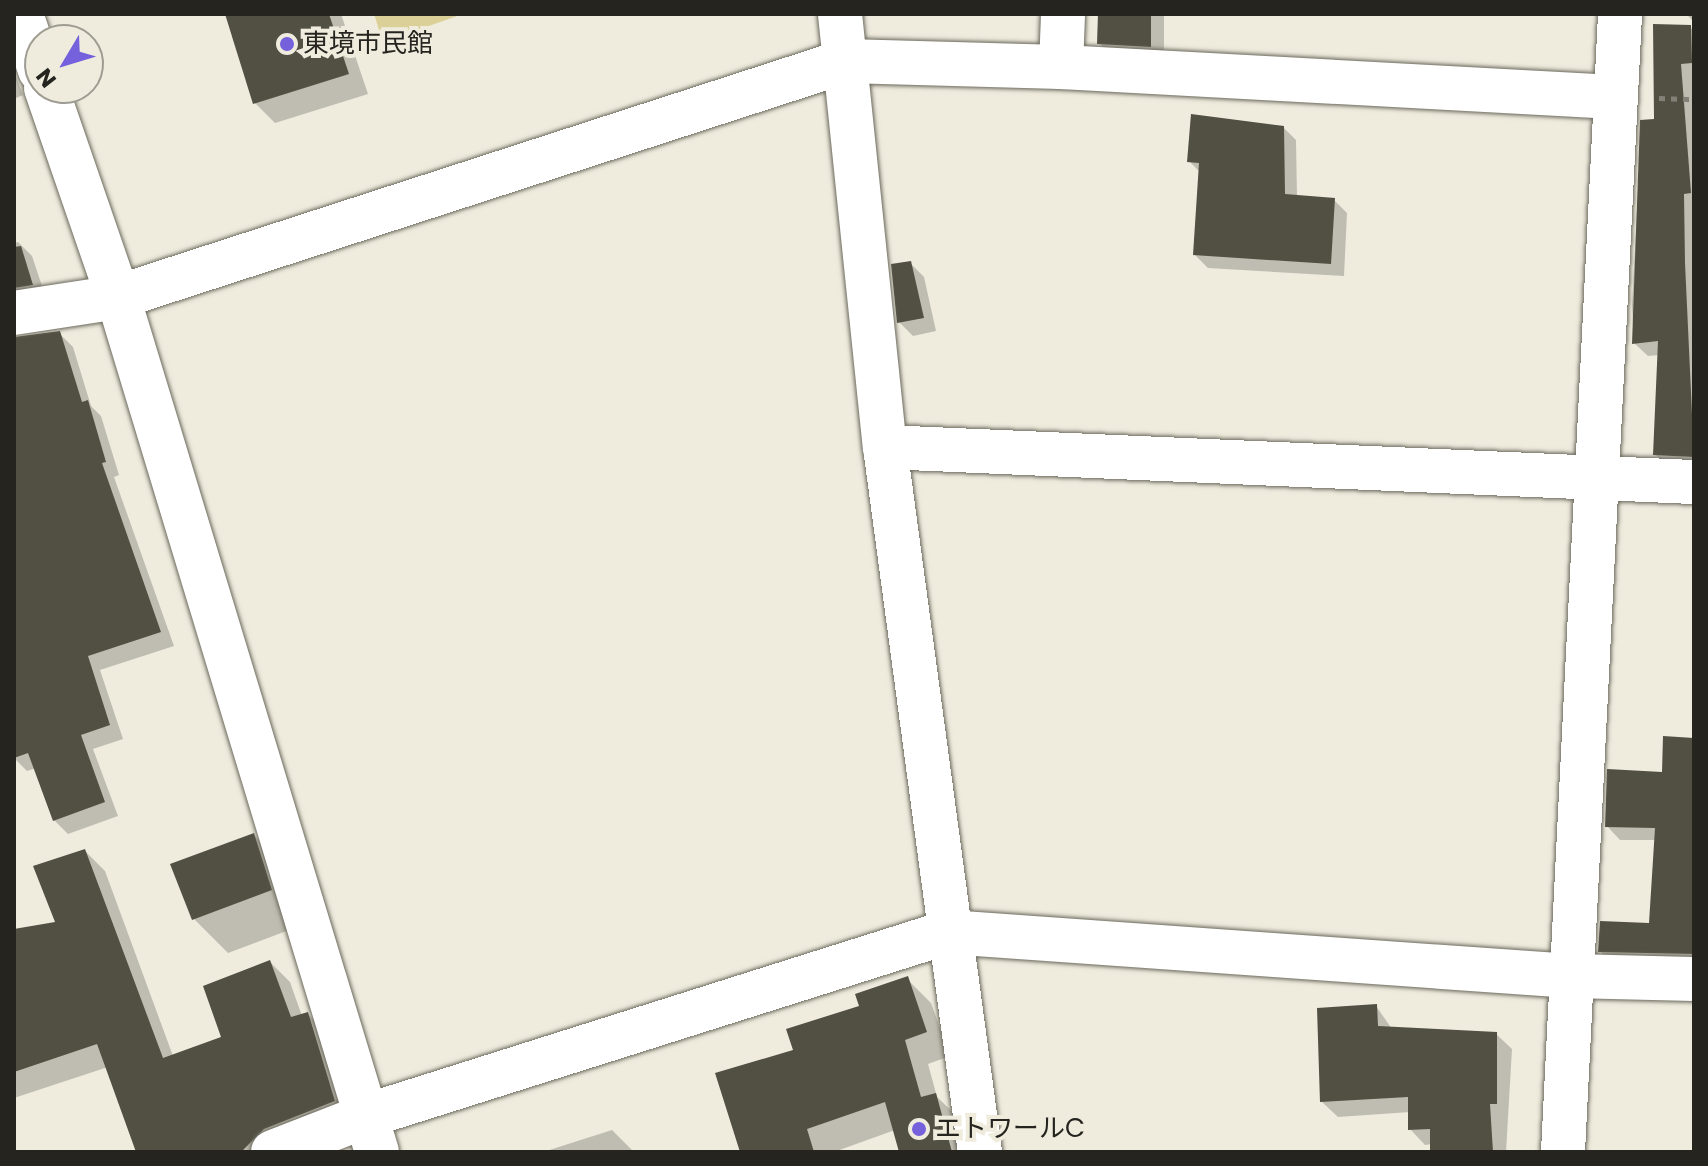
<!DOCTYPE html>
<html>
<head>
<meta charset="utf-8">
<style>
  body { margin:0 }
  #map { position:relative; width:1708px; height:1166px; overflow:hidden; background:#efecde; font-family:Poppins,"Noto Sans JP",sans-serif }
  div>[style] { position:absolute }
  .green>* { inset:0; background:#dbd097 }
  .shadow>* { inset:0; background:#0003 }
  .building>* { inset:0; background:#524f43 }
  .path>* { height:5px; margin-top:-2.5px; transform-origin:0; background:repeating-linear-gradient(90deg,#828077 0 6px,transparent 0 12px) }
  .roads { filter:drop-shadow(0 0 2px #6b695c) drop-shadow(0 0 2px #6b695c) }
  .minor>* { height:44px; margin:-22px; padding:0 22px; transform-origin:22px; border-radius:22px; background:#fff }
  .dots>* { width:22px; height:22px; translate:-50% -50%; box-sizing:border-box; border:4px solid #efecde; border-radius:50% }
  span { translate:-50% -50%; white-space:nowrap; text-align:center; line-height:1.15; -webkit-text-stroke:8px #efecde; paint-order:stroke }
  .poi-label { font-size:26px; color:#25241f }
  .left { translate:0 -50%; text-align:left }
  .frame { position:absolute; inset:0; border:16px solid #25241f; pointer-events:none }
  .north { position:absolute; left:24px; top:24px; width:80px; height:80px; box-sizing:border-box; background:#efecde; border:2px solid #9e9c92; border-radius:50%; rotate:232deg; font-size:22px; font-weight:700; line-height:32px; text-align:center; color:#25241f }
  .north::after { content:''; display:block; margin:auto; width:28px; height:36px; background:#7561db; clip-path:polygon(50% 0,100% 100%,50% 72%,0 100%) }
</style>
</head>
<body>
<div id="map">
  <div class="green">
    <div style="clip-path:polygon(374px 14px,463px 14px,383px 42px)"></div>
  </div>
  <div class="shadow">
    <div style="clip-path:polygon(227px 14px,341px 14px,368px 94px,275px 123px,255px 103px)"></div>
    <div style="clip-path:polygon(1100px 14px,1164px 14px,1164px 60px,1113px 57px,1099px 43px)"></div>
    <div style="clip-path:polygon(1686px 14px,1694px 14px,1694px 22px)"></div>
    <div style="clip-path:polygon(1690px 27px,1694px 31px,1694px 469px,1669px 468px,1655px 454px,1660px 355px,1648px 356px,1634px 343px,1632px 306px,1637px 208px,1656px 121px)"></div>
    <div style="clip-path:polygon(14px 71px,23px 95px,14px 99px)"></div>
    <div style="clip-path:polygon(1283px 127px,1296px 140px,1297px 197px,1334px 200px,1347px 213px,1344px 276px,1208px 268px,1195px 255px,1200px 172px,1189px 161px)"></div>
    <div style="clip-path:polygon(18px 242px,32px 256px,46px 298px,14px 306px,14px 243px)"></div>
    <div style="clip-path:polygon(910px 263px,924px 277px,936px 331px,913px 336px,899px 322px)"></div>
    <div style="clip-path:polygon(59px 333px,73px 347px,91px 406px,101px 416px,119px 475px,114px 477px,174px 646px,100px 670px,123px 739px,93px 749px,118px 816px,68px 834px,54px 820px,36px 768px,27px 771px,14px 758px,14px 338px)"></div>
    <div style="clip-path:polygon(1694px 740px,1694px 966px,1613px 964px,1600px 951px,1651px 925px,1656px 840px,1620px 840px,1607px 826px)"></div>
    <div style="clip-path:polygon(254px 835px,288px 869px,305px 924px,228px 953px,194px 919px)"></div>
    <div style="clip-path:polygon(85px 851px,105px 871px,173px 1056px,223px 1038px,270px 962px,290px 982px,302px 1016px,308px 1014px,328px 1034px,354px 1121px,280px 1152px,139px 1152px,108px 1067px,14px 1098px,14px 931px,58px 923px)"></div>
    <div style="clip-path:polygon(907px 979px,931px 1003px,950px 1056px,928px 1064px,937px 1097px,960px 1119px,969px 1152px,901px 1152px,895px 1130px,834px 1152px,749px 1152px,796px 1052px)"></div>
    <div style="clip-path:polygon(1376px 1006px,1392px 1029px,1496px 1034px,1512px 1049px,1506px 1152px,1432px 1152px,1432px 1144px,1425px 1145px,1410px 1129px,1410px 1112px,1338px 1117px,1322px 1102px)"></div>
    <div style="clip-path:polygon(612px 1130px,634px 1152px,543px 1152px)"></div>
  </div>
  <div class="building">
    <div style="clip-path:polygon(225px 14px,329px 14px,349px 74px,253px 104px)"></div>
    <div style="clip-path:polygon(1098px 14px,1151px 14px,1151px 47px,1097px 44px)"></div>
    <div style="clip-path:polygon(1653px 24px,1691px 25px,1692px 63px,1681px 64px,1691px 193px,1684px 194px,1685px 263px,1694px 457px,1653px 455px,1658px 341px,1632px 344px,1640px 120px,1654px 119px)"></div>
    <div style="clip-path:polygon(1191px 114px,1284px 126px,1285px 194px,1335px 198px,1331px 264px,1193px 255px,1199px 163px,1187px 162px)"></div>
    <div style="clip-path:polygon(21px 246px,33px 285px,14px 288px,14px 247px)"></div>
    <div style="clip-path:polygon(911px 261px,924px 318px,897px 323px,891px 264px)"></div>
    <div style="clip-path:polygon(60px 331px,82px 402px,88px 400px,106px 462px,102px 463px,161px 632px,88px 656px,110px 725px,81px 735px,105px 802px,53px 821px,28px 753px,14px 758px,14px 337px)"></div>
    <div style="clip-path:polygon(1663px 736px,1694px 738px,1694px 954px,1598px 952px,1600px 921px,1649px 923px,1655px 828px,1605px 827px,1607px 769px,1662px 772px)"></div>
    <div style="clip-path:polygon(254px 833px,272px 890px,192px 920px,170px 864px)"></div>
    <div style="clip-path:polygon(85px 849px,163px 1058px,221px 1037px,203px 986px,270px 960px,291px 1017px,308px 1012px,335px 1101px,264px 1129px,241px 1152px,136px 1152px,97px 1044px,14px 1072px,14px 929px,55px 922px,33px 866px)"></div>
    <div style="clip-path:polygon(908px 976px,927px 1032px,905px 1040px,921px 1097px,936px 1093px,952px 1152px,899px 1152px,885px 1102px,807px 1129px,814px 1152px,740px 1152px,715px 1073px,793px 1050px,786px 1029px,859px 1006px,855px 994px)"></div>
    <div style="clip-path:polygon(1377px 1004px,1378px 1026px,1497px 1032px,1497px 1104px,1490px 1104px,1493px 1152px,1430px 1152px,1430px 1129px,1408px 1130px,1408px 1097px,1320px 1102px,1317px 1008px)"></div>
  </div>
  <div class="path">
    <div style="left:1659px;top:98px;width:35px;rotate:2deg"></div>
  </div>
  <div class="roads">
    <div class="minor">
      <div style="left:21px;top:14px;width:59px;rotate:71.3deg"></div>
      <div style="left:840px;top:14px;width:435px;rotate:84.1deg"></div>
      <div style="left:885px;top:447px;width:711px;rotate:82.33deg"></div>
      <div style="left:1061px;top:67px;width:53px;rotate:-87.8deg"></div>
      <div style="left:46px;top:88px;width:221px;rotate:71deg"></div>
      <div style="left:118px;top:297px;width:893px;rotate:73.15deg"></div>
      <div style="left:14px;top:313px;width:105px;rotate:-8.7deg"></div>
      <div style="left:118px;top:297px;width:765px;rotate:-17.96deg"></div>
      <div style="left:846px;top:61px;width:215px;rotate:1.6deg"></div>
      <div style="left:1061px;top:67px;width:554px;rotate:3.11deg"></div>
      <div style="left:885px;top:447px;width:810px;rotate:2.48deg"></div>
      <div style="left:273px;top:1152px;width:100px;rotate:-21.2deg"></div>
      <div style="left:366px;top:1116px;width:610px;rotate:-17.54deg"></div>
      <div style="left:948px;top:932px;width:625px;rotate:4.04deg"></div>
      <div style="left:1571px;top:976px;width:123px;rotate:1.4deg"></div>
      <div style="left:1563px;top:1152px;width:1139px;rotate:-87.13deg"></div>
    </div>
  </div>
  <div class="dots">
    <div style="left:287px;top:44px;background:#7561db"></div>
    <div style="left:919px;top:1129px;background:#7561db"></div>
  </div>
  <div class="poi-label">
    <span class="left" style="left:303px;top:44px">東境市民館</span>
    <span class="left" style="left:935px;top:1129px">エトワールC</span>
  </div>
  <div class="frame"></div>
  <div class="north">N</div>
</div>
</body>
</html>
